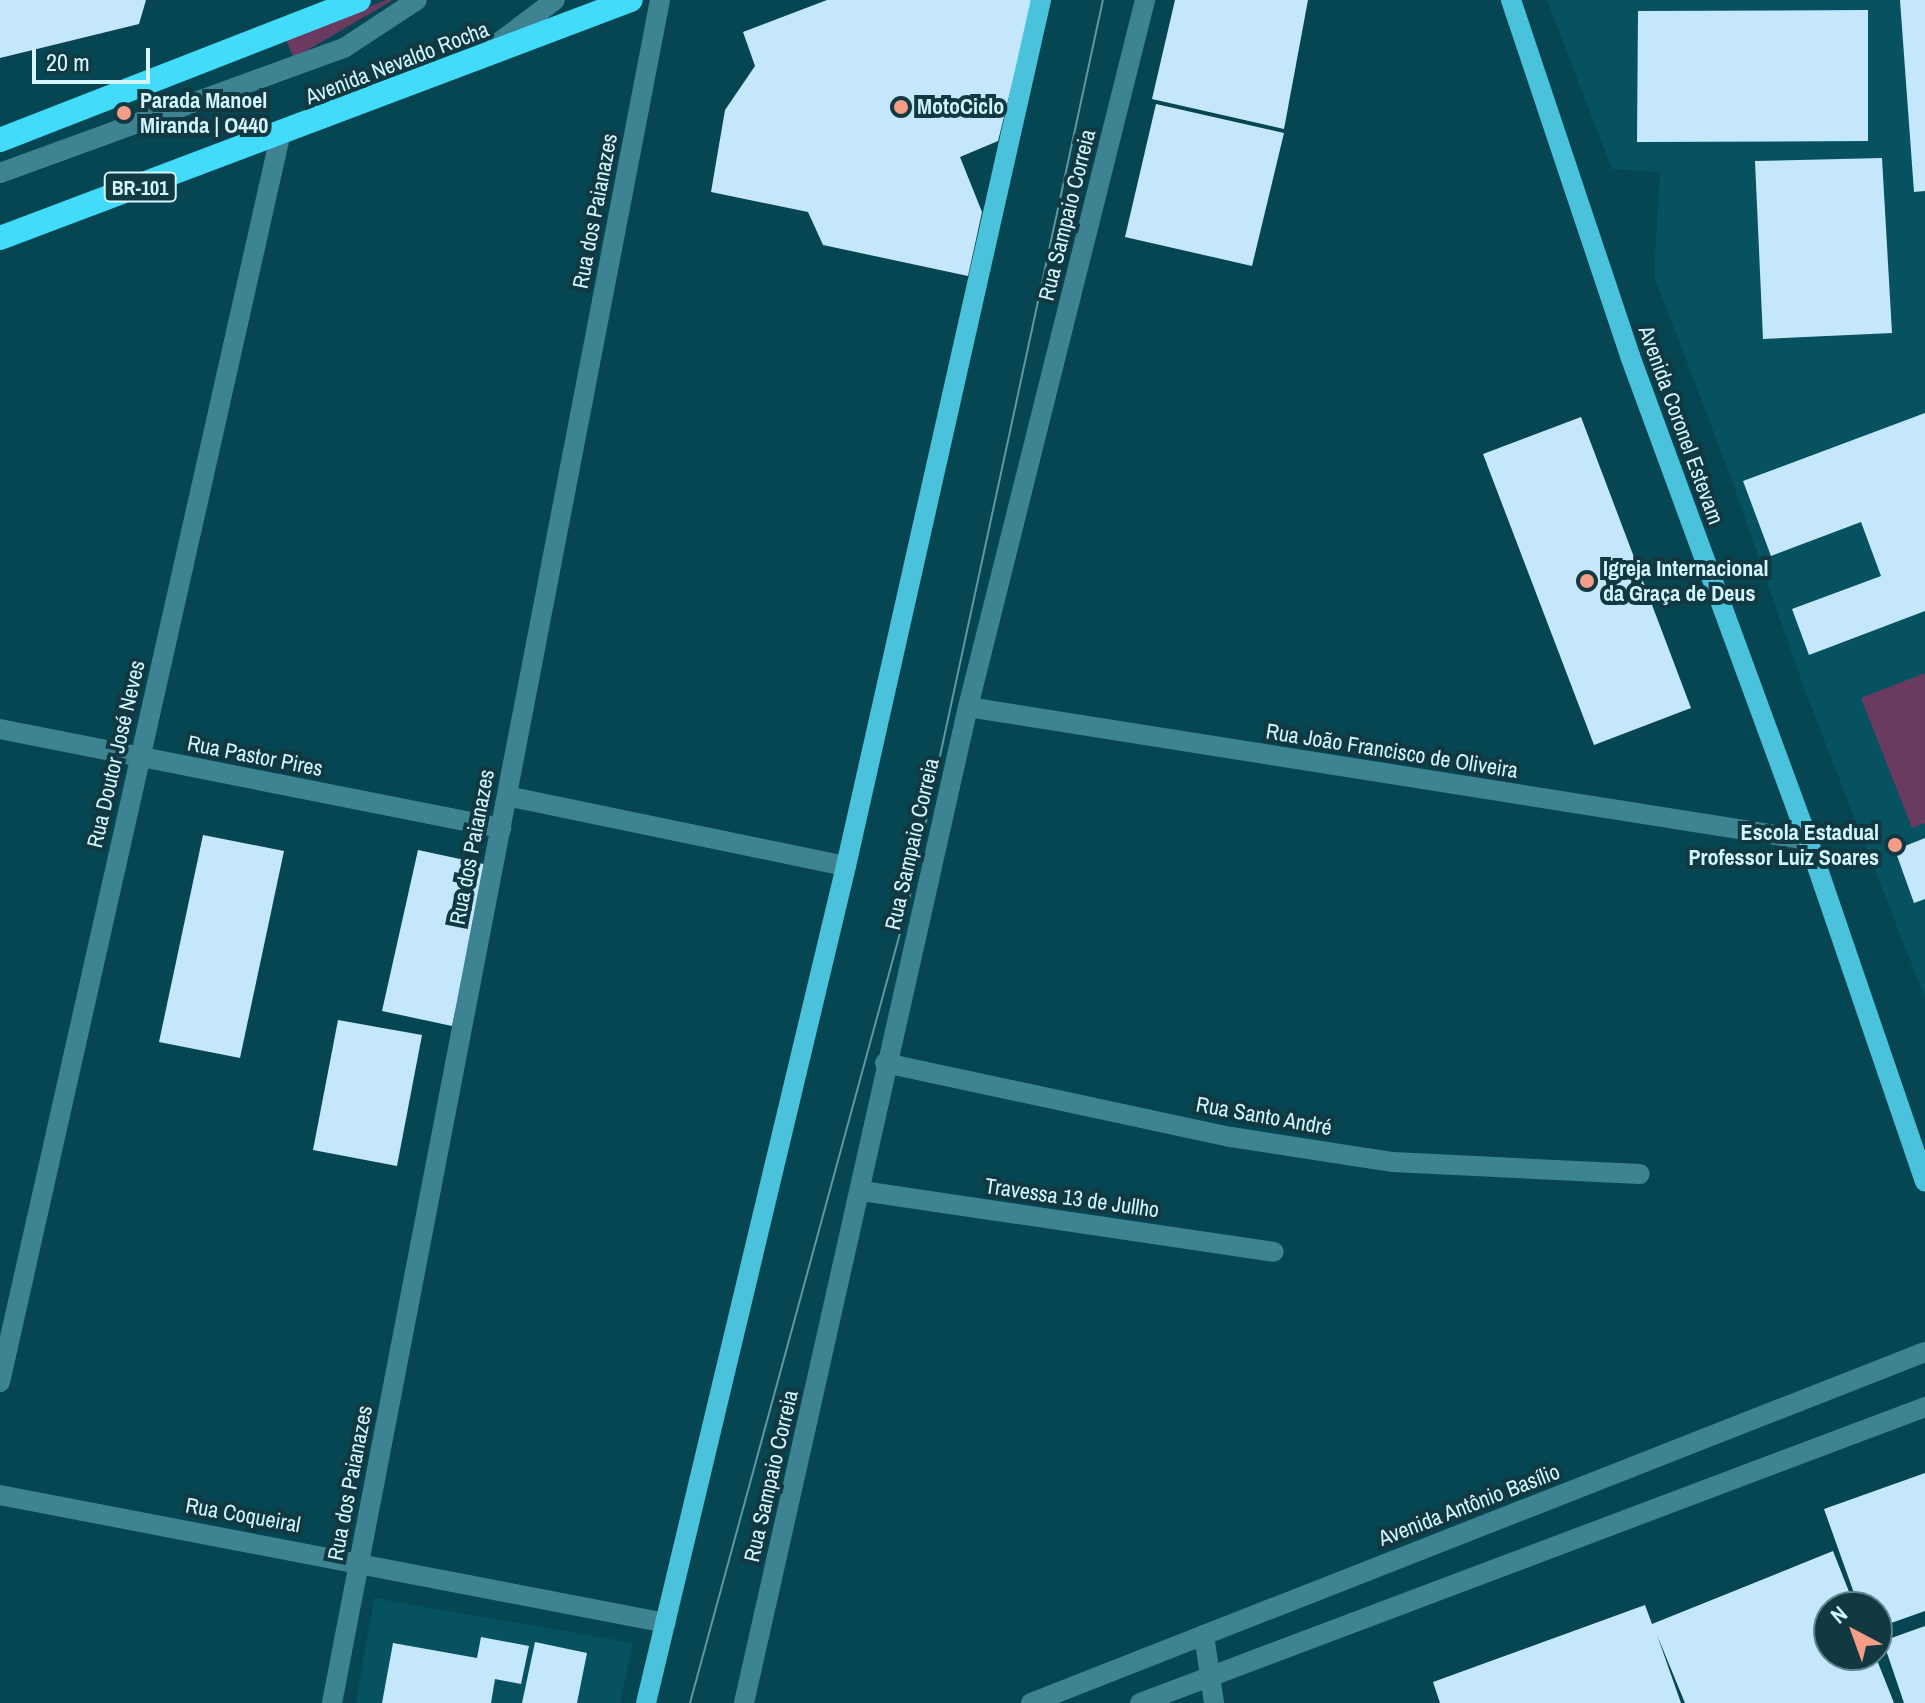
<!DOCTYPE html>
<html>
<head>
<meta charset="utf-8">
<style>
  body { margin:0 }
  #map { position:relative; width:1925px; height:1703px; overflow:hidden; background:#064652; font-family:"Archivo Narrow",sans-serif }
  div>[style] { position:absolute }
  .built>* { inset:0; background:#065260 }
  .green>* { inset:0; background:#6b3a61 }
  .building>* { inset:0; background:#c5e7fc }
  .minor>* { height:20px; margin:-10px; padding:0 10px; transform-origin:10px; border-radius:10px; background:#3e8392 }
  .major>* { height:20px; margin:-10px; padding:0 10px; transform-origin:10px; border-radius:10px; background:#4bc2db }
  .highway>* { height:24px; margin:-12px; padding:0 12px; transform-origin:12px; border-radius:12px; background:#43dbfa }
  .tram>* { height:2px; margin:-1px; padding:0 1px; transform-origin:1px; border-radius:1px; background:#6396a1 }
  .dots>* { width:22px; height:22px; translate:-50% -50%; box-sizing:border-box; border:4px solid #123942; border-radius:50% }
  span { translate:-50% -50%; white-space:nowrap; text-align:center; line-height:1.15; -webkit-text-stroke:8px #123942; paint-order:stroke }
  .shield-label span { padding:2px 6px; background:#123942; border:2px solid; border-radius:6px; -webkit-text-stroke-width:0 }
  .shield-label { font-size:20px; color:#d2f5fe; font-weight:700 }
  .street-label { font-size:22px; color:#d2f5fe }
  .poi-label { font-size:22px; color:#d2f5fe; font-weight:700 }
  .left { translate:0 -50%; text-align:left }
  .right { translate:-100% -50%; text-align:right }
  .north { position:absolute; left:1813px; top:1591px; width:80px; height:80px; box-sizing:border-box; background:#123942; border:2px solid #5f848d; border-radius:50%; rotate:319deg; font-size:22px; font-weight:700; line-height:32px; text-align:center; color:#d2f5fe }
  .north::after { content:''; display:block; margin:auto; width:28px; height:36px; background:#f49e88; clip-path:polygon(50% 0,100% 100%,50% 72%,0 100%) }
  .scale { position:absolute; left:32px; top:48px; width:118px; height:36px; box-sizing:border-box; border:4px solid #d2f5fe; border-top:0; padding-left:10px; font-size:24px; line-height:28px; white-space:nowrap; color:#d2f5fe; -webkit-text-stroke:6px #123942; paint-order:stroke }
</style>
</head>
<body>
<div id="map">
  <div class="built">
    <div style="clip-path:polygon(1547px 0,1925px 0,1925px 998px,1805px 691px,1732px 480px,1654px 276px,1660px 172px,1612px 169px)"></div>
    <div style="clip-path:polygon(374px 1598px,633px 1643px,620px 1703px,356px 1703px)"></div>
  </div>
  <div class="green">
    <div style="clip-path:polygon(386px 0,393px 0,294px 58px,286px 40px)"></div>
    <div style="clip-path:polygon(1925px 673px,1925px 823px,1912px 828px,1861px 698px)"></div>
  </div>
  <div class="building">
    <div style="clip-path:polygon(0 0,146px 0,139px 24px,0 58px)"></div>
    <div style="clip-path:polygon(827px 0,1033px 0,998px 141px,960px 157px,982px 212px,968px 276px,823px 245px,808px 212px,711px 192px,725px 110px,755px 66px,743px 32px)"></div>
    <div style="clip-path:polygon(1175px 0,1308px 0,1284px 129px,1152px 99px)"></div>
    <div style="clip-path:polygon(1900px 0,1925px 0,1925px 191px,1914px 192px)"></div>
    <div style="clip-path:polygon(1868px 10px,1868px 141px,1637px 142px,1638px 11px)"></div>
    <div style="clip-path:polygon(1156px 104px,1284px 133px,1252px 266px,1125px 237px)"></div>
    <div style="clip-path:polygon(1882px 158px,1892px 333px,1763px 339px,1755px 161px)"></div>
    <div style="clip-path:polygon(1925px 413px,1925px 611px,1809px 655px,1792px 609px,1881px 576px,1861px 522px,1771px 556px,1743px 481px)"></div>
    <div style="clip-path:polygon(1581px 417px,1691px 708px,1594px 745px,1483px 454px)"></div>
    <div style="clip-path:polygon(203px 835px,284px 851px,240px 1058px,159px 1042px)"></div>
    <div style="clip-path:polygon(1925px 838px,1925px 899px,1914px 903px,1895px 850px)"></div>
    <div style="clip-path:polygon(418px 850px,488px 865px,452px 1026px,382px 1011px)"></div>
    <div style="clip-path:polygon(338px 1020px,422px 1035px,397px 1166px,313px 1150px)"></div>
    <div style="clip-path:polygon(1925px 1473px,1925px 1611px,1877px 1628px,1877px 1607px,1859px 1607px,1824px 1509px)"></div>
    <div style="clip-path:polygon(1833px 1551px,1855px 1607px,1829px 1607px,1829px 1655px,1875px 1655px,1894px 1703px,1685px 1703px,1657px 1635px,1681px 1703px,1440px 1703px,1433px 1682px,1645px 1605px,1652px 1624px)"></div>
    <div style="clip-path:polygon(1925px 1626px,1925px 1703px,1904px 1703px,1883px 1641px)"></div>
    <div style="clip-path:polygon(481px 1637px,529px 1646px,521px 1684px,495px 1679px,491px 1703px,382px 1703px,393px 1643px,477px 1658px)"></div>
    <div style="clip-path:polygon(535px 1642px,587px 1653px,577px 1703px,522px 1703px)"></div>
  </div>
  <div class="minor">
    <div style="left:494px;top:46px;width:76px;rotate:-37deg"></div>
    <div style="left:0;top:173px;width:366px;rotate:-20deg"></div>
    <div style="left:344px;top:48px;width:87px;rotate:-33.3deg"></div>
    <div style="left:968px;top:707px;width:850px;rotate:9deg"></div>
    <div style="left:0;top:729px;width:511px;rotate:11.18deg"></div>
    <div style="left:507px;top:796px;width:346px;rotate:11.7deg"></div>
    <div style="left:885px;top:1063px;width:354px;rotate:12.1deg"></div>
    <div style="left:1231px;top:1137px;width:164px;rotate:8.8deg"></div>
    <div style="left:1393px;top:1162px;width:247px;rotate:2.8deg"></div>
    <div style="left:862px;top:1191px;width:416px;rotate:8.4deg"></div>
    <div style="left:0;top:1382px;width:1277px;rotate:-77.33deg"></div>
    <div style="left:0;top:1495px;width:678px;rotate:10.88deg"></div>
    <div style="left:1204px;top:1635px;width:69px;rotate:81.6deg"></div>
    <div style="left:332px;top:1703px;width:1734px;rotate:-79.1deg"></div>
    <div style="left:744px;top:1703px;width:1021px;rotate:-77.33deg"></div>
    <div style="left:968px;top:707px;width:729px;rotate:-75.94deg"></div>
    <div style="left:1031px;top:1703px;width:960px;rotate:-21.44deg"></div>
    <div style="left:1140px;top:1703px;width:839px;rotate:-20.66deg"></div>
  </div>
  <div class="major">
    <div style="left:1511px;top:0;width:375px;rotate:71.5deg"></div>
    <div style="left:1630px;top:356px;width:516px;rotate:69.81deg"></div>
    <div style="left:1808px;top:840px;width:361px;rotate:71.1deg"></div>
    <div style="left:646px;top:1703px;width:861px;rotate:-76.56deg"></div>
    <div style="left:846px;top:866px;width:888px;rotate:-77.31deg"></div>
  </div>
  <div class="highway">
    <div style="left:0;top:140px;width:385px;rotate:-21.3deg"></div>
    <div style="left:0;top:238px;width:674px;rotate:-20.67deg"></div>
  </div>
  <div class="tram">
    <div style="left:690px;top:1703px;width:832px;rotate:-74.74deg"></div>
    <div style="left:909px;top:900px;width:921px;rotate:-77.84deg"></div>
  </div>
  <div class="dots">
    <div style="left:901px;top:107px;background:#f49e88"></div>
    <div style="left:124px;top:113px;background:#f49e88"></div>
    <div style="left:1587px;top:581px;background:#f49e88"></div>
    <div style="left:1895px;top:845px;background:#f49e88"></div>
  </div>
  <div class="shield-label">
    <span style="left:140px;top:187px">BR-101</span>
  </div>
  <div class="street-label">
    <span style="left:397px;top:63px;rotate:-21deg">Avenida Nevaldo Rocha</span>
    <span style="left:595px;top:211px;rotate:-79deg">Rua dos Paianazes</span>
    <span style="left:1067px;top:215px;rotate:-76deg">Rua Sampaio Correia</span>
    <span style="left:1681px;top:425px;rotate:70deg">Avenida Coronel Estevam</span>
    <span style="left:1392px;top:751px;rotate:9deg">Rua João Francisco de Oliveira</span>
    <span style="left:116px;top:754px;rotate:-77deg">Rua Doutor José Neves</span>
    <span style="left:255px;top:756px;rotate:11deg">Rua Pastor Pires</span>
    <span style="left:912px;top:844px;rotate:-77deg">Rua Sampaio Correia</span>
    <span style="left:472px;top:847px;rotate:-79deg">Rua dos Paianazes</span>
    <span style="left:1264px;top:1116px;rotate:10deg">Rua Santo André</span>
    <span style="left:1072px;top:1198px;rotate:8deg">Travessa 13 de Jullho</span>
    <span style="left:771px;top:1476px;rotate:-77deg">Rua Sampaio Correia</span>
    <span style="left:350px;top:1483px;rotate:-79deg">Rua dos Paianazes</span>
    <span style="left:1469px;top:1505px;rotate:-21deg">Avenida Antônio Basílio</span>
    <span style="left:243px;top:1515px;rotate:10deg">Rua Coqueiral</span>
  </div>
  <div class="poi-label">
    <span class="left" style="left:140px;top:113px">Parada Manoel<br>Miranda | O440</span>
    <span class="left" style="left:917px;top:107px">MotoCiclo</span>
    <span class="left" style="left:1603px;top:581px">Igreja Internacional<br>da Graça de Deus</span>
    <span class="right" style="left:1879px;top:845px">Escola Estadual<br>Professor Luiz Soares</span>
  </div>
  <div class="north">N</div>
  <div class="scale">20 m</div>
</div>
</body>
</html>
